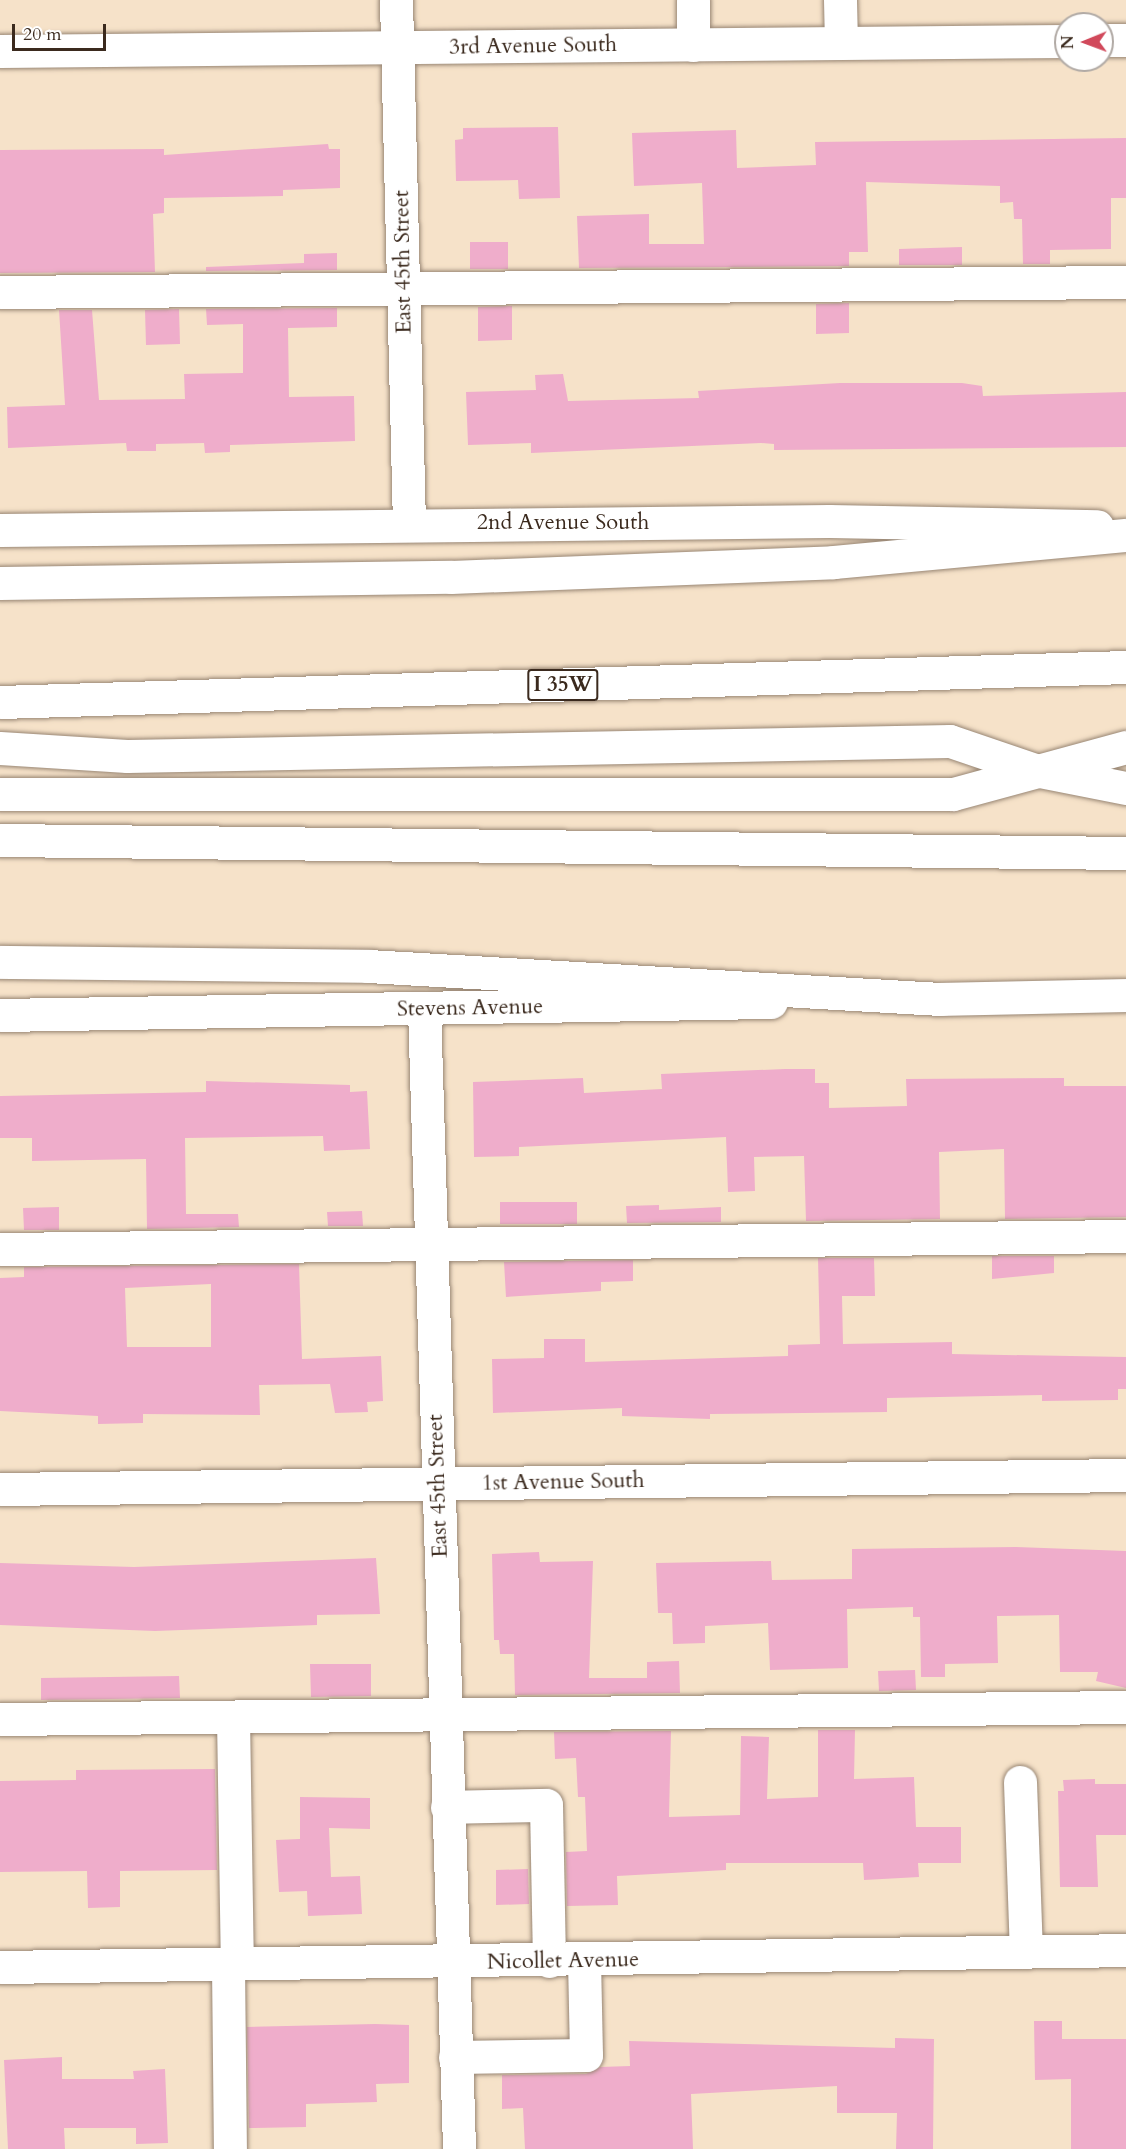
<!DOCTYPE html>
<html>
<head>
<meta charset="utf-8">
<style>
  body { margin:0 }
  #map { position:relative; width:1126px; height:2149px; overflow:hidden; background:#f6e2c9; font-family:Cardo,serif }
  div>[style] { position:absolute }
  .building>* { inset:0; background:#efadcb }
  .roads { filter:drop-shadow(0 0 2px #988674) drop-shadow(0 0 2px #988674) }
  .minor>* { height:33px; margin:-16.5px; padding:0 16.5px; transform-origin:16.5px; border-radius:16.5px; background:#fff }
  .major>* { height:33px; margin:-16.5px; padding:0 16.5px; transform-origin:16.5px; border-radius:16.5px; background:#fff }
  .highway>* { height:33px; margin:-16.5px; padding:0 16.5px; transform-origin:16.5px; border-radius:16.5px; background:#fff }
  span { translate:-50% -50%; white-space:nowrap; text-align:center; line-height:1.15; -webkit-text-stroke:4.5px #fff; paint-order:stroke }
  .shield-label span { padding:2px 4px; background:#fff; border:2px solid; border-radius:4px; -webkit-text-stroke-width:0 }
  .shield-label { font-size:21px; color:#3b2a1e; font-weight:700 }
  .street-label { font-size:22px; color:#3b2a1e }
  .north { position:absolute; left:1054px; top:12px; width:60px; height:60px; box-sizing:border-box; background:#fff; border:2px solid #b1aaa5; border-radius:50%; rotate:269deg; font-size:16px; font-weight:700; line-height:24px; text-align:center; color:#3b2a1e }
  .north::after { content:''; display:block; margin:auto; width:21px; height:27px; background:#d1495b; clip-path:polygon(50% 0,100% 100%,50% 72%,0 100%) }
  .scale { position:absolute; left:12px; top:24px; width:94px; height:27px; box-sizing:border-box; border:3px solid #3b2a1e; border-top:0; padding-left:8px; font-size:18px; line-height:21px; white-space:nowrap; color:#3b2a1e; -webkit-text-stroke:4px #fff; paint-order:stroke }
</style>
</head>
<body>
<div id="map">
  <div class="building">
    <div style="clip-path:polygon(558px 127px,560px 198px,519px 199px,518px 180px,456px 181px,455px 140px,463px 139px,463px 128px)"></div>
    <div style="clip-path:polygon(736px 130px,737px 168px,816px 165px,815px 142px,1126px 138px,1126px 198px,1111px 198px,1111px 249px,1050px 250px,1050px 264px,1023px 264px,1022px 219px,1014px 219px,1013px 202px,1000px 203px,1000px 186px,866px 182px,868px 252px,849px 252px,849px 266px,579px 268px,577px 216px,649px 214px,649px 244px,704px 244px,702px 183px,634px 186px,632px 133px)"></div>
    <div style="clip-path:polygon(328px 144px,329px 149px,340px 149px,340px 188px,283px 190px,283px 196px,164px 198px,164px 213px,153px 214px,155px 272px,0 273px,0 150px,164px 149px,164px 155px)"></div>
    <div style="clip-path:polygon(470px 242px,508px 242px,508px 269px,470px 269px)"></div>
    <div style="clip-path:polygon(962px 247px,962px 265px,899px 265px,899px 249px)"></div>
    <div style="clip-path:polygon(337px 253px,337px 270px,206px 271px,206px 267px,304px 263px,304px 254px)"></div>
    <div style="clip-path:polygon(849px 303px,849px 333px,816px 334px,816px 304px)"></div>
    <div style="clip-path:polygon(512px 306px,512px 340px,478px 341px,478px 307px)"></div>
    <div style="clip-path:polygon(337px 308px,337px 327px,288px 328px,289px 397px,354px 396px,355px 441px,230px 445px,230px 452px,205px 453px,204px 443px,156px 444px,156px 451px,127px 451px,126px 443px,8px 448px,7px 407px,65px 405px,59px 310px,92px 310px,99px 400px,185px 399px,184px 374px,243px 373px,243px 324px,207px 325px,206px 309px)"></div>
    <div style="clip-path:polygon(179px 309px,180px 344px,146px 345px,145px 310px)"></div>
    <div style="clip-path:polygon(563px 374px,568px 401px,699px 398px,698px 391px,840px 383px,962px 383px,982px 386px,983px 396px,1126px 392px,1126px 447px,774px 450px,774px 444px,761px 443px,531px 453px,531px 443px,468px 445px,466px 392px,536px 390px,535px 375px)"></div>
    <div style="clip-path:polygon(785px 1069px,815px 1069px,815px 1083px,829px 1083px,829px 1108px,907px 1106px,906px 1079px,1064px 1078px,1064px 1086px,1126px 1086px,1126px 1217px,1005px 1219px,1004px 1149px,939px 1152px,940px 1219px,806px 1221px,804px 1156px,754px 1157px,755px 1191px,728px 1192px,726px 1137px,519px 1147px,519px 1156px,474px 1157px,473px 1082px,583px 1078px,584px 1093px,662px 1089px,661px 1074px)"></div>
    <div style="clip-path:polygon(206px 1081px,350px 1085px,350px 1092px,367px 1091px,370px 1149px,324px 1151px,323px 1136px,185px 1138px,186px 1214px,238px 1214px,239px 1227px,147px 1229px,146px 1159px,32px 1161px,32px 1138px,0 1138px,0 1096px,206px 1092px)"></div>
    <div style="clip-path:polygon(500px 1202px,577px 1202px,577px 1224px,500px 1224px)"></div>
    <div style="clip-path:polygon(659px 1205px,659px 1210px,721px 1207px,721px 1222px,627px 1223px,626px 1206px)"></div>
    <div style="clip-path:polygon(59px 1207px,59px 1230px,24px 1230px,23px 1208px)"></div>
    <div style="clip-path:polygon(362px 1211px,363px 1226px,328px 1226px,327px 1212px)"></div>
    <div style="clip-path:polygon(992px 1256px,1054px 1256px,1054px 1273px,992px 1279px)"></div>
    <div style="clip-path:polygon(818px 1258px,874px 1258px,875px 1296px,842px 1296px,843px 1344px,952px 1342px,952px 1354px,1126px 1357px,1126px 1389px,1118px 1389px,1118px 1400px,1042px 1401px,1042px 1395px,887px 1398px,887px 1412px,710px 1414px,710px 1419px,622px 1416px,622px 1408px,493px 1413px,492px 1359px,544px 1358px,544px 1339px,585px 1339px,585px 1362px,788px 1356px,788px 1345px,820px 1344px)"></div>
    <div style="clip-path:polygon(633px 1260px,633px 1281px,601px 1282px,601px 1291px,506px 1297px,504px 1262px)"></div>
    <div style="clip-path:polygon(evenodd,299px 1264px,302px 1359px,381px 1356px,383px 1401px,367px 1402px,368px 1412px,335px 1413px,330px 1384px,259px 1385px,260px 1415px,143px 1414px,143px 1423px,98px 1424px,98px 1416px,0 1411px,0 1278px,24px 1277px,24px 1267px,299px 1264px,211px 1284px,211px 1347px,127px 1347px,125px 1288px,211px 1284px)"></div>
    <div style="clip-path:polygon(1016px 1547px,1126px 1551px,1126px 1688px,1096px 1681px,1098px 1672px,1060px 1672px,1059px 1615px,997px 1616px,998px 1663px,945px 1664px,945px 1677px,921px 1677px,920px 1617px,913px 1617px,913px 1607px,847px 1609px,848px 1668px,770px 1670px,768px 1623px,705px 1626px,705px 1643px,673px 1644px,672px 1613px,658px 1613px,656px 1563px,771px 1561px,772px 1580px,852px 1579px,852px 1549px)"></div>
    <div style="clip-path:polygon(539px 1552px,540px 1562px,593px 1561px,589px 1678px,647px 1678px,647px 1662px,679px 1661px,680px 1693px,515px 1695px,514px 1654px,500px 1654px,499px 1640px,494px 1640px,492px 1554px)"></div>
    <div style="clip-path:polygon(376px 1558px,380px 1614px,317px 1615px,317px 1625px,155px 1631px,0 1625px,0 1563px,134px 1567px)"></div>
    <div style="clip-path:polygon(310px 1664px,371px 1664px,371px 1696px,311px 1697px)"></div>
    <div style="clip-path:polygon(915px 1670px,916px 1690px,879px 1691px,878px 1671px)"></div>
    <div style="clip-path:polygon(179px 1676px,180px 1698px,41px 1700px,41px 1678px)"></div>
    <div style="clip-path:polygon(818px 1730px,855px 1730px,854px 1779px,914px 1777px,916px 1827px,961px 1827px,961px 1863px,918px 1863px,919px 1877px,864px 1880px,863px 1863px,726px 1863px,726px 1870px,617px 1876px,618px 1905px,567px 1906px,566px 1852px,587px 1851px,585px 1797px,578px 1797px,576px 1758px,555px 1759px,554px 1732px,671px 1731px,669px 1817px,740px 1815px,741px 1736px,769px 1737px,767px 1799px,818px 1797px)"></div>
    <div style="clip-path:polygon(215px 1769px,217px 1870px,120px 1871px,120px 1907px,88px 1908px,87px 1871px,0 1872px,0 1781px,76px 1780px,76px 1770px)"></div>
    <div style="clip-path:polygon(1095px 1779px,1095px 1784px,1126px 1784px,1126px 1835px,1096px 1835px,1098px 1887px,1060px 1887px,1058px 1791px,1064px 1791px,1063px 1780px)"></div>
    <div style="clip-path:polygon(300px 1797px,370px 1798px,370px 1829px,329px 1828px,331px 1877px,360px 1876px,362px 1914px,308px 1916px,307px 1891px,279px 1892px,276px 1840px,300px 1839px)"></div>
    <div style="clip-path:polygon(528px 1869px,529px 1904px,496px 1905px,496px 1870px)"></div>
    <div style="clip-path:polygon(1034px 2021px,1062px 2021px,1062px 2039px,1126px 2039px,1126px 2149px,1071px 2149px,1071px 2079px,1035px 2080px)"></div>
    <div style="clip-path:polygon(375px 2024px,409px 2025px,409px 2083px,376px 2084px,377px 2102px,306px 2104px,306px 2127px,249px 2128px,247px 2027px)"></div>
    <div style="clip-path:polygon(895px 2038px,934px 2039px,933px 2149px,896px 2149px,897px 2113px,837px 2113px,837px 2086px,691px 2094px,693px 2149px,525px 2149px,523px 2108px,502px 2109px,502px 2075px,586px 2074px,600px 2067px,630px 2066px,629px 2041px,895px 2048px)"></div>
    <div style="clip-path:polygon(62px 2057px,62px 2079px,134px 2079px,133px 2071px,165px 2069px,168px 2143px,136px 2144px,136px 2128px,64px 2128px,65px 2149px,8px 2149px,4px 2060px)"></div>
  </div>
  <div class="roads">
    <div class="minor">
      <div style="left:396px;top:0;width:524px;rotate:88.58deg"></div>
      <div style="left:693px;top:0;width:45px;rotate:90deg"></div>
      <div style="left:840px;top:0;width:43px;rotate:88.7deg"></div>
      <div style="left:1102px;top:40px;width:24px"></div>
      <div style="left:0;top:51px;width:1066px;rotate:-0.54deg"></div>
      <div style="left:0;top:292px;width:1126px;rotate:-0.51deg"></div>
      <div style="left:0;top:530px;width:829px;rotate:-0.62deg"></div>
      <div style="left:829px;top:521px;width:268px;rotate:1.1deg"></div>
      <div style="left:424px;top:1008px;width:1142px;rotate:88.24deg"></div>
      <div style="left:0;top:1015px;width:771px;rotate:-0.97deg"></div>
      <div style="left:0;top:1249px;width:1126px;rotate:-0.66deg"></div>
      <div style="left:0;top:1489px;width:1126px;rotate:-0.71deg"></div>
      <div style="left:233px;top:1717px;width:247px;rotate:89.1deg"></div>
      <div style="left:0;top:1719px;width:1126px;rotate:-0.61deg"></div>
      <div style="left:1020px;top:1782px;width:170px;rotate:88deg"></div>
      <div style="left:447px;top:1807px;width:99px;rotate:-1.2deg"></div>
      <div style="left:546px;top:1805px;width:156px;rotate:88.9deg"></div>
      <div style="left:228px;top:1965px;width:184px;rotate:89.4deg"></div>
      <div style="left:455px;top:2057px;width:131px;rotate:-0.9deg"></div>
      <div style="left:586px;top:2055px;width:95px;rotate:-91.2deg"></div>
    </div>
    <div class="major">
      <div style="left:941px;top:999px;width:185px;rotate:-1.2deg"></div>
      <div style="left:0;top:1967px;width:1126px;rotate:-0.86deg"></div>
    </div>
    <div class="highway">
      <div style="left:0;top:583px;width:451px;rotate:-0.8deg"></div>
      <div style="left:451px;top:577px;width:383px;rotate:-2.2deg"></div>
      <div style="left:834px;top:562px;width:293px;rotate:-5.3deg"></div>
      <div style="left:0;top:702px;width:1127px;rotate:-1.78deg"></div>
      <div style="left:0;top:748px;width:127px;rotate:3.6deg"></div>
      <div style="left:127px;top:756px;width:823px;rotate:-1.04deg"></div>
      <div style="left:950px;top:741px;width:90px;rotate:18.8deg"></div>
      <div style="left:1035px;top:770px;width:93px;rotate:11.2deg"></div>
      <div style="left:0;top:794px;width:953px"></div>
      <div style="left:953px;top:794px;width:179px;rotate:-15.2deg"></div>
      <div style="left:0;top:840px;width:1126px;rotate:0.66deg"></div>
      <div style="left:0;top:962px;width:368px;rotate:0.6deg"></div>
      <div style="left:368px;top:966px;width:574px;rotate:3.3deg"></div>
    </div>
  </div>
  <div class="shield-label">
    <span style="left:563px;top:685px">I 35W</span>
  </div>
  <div class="street-label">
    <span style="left:533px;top:46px;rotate:-1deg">3rd Avenue South</span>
    <span style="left:403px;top:262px;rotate:-91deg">East 45th Street</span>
    <span style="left:563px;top:523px">2nd Avenue South</span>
    <span style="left:470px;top:1008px;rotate:-1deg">Stevens Avenue</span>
    <span style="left:563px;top:1482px;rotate:-1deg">1st Avenue South</span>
    <span style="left:438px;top:1486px;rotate:-92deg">East 45th Street</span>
    <span style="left:563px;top:1961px;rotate:-1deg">Nicollet Avenue</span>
  </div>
  <div class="north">N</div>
  <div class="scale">20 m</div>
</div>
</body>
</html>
